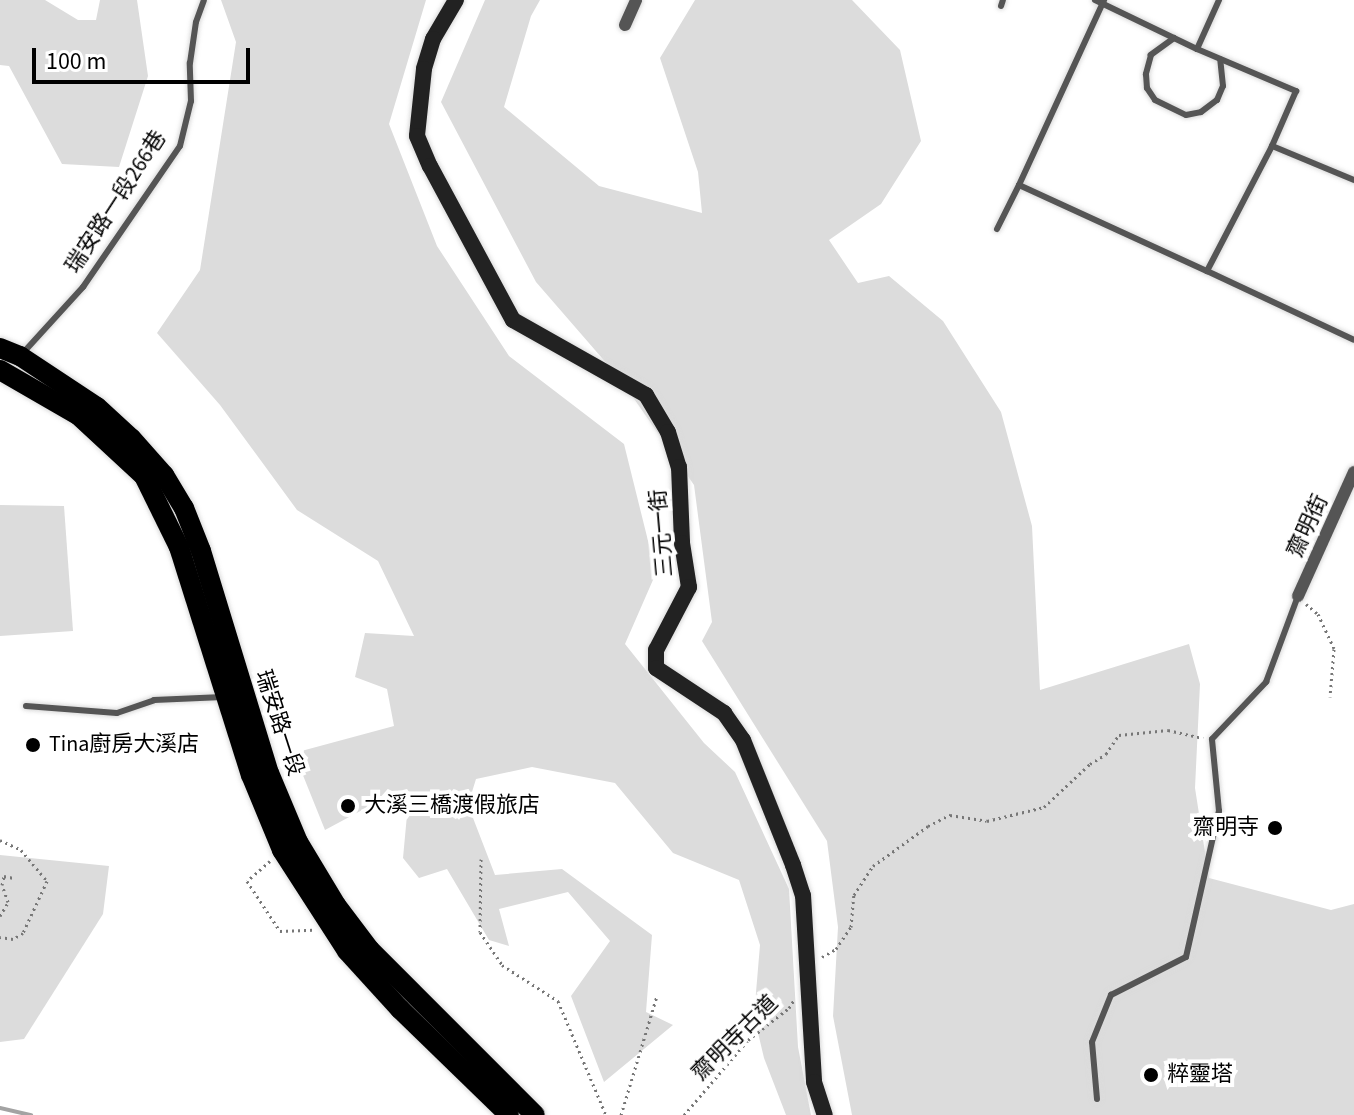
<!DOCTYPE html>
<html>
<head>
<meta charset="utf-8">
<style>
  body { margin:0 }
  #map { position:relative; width:1354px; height:1115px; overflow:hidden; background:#fff; font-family:"Source Sans 3","Noto Sans TC",sans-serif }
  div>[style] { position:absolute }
  .green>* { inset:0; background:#dcdcdc }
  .stream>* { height:4px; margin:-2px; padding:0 2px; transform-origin:2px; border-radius:2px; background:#a3a3a3 }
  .path>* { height:3px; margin-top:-1.5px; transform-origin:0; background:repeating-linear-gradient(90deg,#777 0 2px,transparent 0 6px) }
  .roads { filter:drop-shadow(0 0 2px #dbdbdb) drop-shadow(0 0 2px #dbdbdb) }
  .lane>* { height:6px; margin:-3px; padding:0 3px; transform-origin:3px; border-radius:3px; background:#555 }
  .street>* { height:12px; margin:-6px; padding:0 6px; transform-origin:6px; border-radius:6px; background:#555 }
  .secondary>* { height:16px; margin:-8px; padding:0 8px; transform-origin:8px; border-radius:8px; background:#222 }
  .primary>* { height:20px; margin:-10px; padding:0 10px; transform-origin:10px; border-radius:10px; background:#000 }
  .dots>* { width:22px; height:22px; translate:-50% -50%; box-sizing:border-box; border:4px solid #fff; border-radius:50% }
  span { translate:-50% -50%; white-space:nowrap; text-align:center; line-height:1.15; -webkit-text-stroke:8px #fff; paint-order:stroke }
  .street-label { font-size:22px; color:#000 }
  .poi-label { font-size:22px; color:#000 }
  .left { translate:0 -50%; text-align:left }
  .right { translate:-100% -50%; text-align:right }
  .scale { position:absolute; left:32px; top:48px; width:218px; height:36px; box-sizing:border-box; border:4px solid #000; border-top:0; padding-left:10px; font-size:24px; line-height:28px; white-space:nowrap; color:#000; -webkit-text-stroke:6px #fff; paint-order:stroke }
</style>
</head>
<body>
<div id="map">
  <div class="green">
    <div style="clip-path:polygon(0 0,45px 0,78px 20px,96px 20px,100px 0,137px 0,148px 76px,119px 167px,62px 164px,9px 66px,0 65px)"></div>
    <div style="clip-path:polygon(221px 0,426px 0,389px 124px,437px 246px,509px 356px,624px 444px,656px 573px,625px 644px,704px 743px,735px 772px,789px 889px,798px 1047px,811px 1115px,786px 1115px,764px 1058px,754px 1016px,760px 945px,739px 880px,673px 853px,615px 783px,532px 767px,476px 779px,468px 805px,495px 875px,562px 869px,652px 935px,646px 1012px,673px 1025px,604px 1082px,571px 996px,610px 941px,568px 892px,499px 909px,509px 946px,489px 940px,447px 869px,419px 878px,403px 858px,408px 804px,392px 794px,325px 830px,294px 753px,394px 726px,387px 689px,355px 677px,365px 633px,414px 636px,378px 561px,297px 510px,220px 405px,157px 333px,200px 270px,236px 42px)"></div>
    <div style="clip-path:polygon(485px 0,540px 0,531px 16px,504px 107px,599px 186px,702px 213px,698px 172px,660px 58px,695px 0,852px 0,900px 50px,921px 141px,881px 204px,829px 240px,858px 283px,889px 276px,943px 321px,1001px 412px,1032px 526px,1040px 690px,1189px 644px,1200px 684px,1195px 788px,1209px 878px,1331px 910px,1354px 904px,1354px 1115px,852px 1115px,833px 1016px,838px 927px,827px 841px,702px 641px,712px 622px,694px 485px,621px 380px,536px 282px,441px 102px)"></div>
    <div style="clip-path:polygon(0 505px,64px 506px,73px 631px,0 636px)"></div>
    <div style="clip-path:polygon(0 855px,109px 866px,103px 914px,24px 1039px,0 1042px)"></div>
  </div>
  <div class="stream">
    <div style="left:0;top:1108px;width:32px;rotate:13deg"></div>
  </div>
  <div class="path">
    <div style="left:1306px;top:604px;width:16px;rotate:40deg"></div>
    <div style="left:1318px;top:614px;width:38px;rotate:65deg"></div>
    <div style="left:1334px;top:649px;width:48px;rotate:94.8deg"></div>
    <div style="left:0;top:840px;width:23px;rotate:25deg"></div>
    <div style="left:21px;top:850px;width:40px;rotate:50deg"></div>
    <div style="left:47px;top:881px;width:57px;rotate:114.8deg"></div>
    <div style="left:23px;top:933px;width:12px;rotate:149deg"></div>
    <div style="left:13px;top:939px;width:13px;rotate:-171deg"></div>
    <div style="left:481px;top:859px;width:73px;rotate:90.8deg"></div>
    <div style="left:480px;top:932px;width:40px;rotate:56deg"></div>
    <div style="left:502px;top:965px;width:67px;rotate:32.7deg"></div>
    <div style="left:558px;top:1001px;width:124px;rotate:67.2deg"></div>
    <div style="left:270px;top:861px;width:30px;rotate:139deg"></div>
    <div style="left:247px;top:881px;width:60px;rotate:56.6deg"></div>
    <div style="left:280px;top:931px;width:33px;rotate:-2deg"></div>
    <div style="left:0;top:916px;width:16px;rotate:-60deg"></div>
    <div style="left:8px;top:902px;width:18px;rotate:-109deg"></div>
    <div style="left:2px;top:885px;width:9px;rotate:-77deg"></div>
    <div style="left:4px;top:876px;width:10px;rotate:11deg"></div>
    <div style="left:822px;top:957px;width:16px;rotate:-30deg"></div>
    <div style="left:836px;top:949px;width:27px;rotate:-56deg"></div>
    <div style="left:851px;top:927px;width:32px;rotate:-85deg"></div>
    <div style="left:854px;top:895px;width:35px;rotate:-57deg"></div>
    <div style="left:873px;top:866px;width:68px;rotate:-36deg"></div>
    <div style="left:928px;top:826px;width:25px;rotate:-27deg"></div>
    <div style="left:950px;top:815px;width:37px;rotate:9deg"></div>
    <div style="left:987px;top:821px;width:59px;rotate:-13.8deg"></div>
    <div style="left:1044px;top:807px;width:63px;rotate:-43.1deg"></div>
    <div style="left:1090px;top:764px;width:19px;rotate:-32deg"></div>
    <div style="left:1106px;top:754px;width:23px;rotate:-56deg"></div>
    <div style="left:1119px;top:735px;width:49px;rotate:-5.8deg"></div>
    <div style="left:1168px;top:730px;width:36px;rotate:13deg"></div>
    <div style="left:621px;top:1115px;width:124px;rotate:-73.2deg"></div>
    <div style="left:684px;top:1115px;width:99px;rotate:-49.5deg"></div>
    <div style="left:748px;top:1040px;width:52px;rotate:-38deg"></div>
    <div style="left:789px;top:1008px;width:9px;rotate:-58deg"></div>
  </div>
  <div class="roads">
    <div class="lane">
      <div style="left:1095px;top:0;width:113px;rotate:25.7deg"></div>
      <div style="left:1197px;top:49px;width:54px;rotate:-65.8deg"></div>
      <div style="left:1001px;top:6px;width:6px;rotate:-72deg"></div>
      <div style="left:1174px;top:38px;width:29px;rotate:144deg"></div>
      <div style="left:1151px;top:55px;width:20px;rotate:105deg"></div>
      <div style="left:1146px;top:74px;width:14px;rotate:86deg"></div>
      <div style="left:1147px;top:88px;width:14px;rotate:56deg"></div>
      <div style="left:1155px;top:100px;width:34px;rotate:26deg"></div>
      <div style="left:1186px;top:115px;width:15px;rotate:-11deg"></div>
      <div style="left:1201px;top:112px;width:20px;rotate:-37deg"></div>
      <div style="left:1217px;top:100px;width:15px;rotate:-67deg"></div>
      <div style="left:1223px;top:86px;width:27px;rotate:-96deg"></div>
      <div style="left:1197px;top:49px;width:108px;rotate:23deg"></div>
      <div style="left:1296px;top:91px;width:60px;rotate:113.6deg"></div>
      <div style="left:1272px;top:146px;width:89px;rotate:22.5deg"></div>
      <div style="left:1019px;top:185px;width:204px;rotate:-65.3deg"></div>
      <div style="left:997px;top:229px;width:49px;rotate:-63.4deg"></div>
      <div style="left:1019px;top:185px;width:207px;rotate:24.6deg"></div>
      <div style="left:1207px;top:271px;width:141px;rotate:-62.5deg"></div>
      <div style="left:1207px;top:271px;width:162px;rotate:25.1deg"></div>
      <div style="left:22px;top:354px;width:91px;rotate:-47.7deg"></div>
      <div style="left:83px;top:287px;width:171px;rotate:-55.5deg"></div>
      <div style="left:180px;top:146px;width:46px;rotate:-76.3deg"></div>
      <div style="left:191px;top:101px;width:38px;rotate:-92deg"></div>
      <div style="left:190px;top:63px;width:41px;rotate:-81.7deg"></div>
      <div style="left:196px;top:22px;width:23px;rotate:-70deg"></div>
      <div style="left:26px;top:706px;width:91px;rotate:4.4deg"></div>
      <div style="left:117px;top:713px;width:39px;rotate:-19deg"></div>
      <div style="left:154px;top:700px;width:69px;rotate:-2.5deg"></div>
      <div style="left:1097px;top:1099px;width:57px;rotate:-95deg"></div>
      <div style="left:1092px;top:1042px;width:51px;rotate:-68deg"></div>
      <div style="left:1111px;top:995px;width:84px;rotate:-26.9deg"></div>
      <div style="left:1186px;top:957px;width:150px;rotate:-77.3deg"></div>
      <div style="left:1219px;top:811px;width:72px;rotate:-95.6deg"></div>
      <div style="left:1212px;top:739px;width:79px;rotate:-46.5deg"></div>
      <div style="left:1266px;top:682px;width:92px;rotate:-69.6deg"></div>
    </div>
    <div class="street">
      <div style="left:625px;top:25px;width:27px;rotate:-66deg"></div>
      <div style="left:1298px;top:596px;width:136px;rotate:-65.7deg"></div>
    </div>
    <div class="secondary">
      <div style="left:456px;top:0;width:45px;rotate:120.5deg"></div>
      <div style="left:433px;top:39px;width:31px;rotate:107deg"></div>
      <div style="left:424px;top:69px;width:67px;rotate:96deg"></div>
      <div style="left:417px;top:136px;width:33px;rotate:67deg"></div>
      <div style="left:430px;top:166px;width:175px;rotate:61.7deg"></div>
      <div style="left:513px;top:320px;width:153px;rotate:29.4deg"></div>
      <div style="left:646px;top:395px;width:43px;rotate:59.3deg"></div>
      <div style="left:668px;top:432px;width:37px;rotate:73deg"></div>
      <div style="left:679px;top:467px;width:76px;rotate:87.7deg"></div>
      <div style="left:682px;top:543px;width:45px;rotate:81deg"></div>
      <div style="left:689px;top:587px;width:71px;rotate:117.6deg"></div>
      <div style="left:656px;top:650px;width:18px;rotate:90deg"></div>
      <div style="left:656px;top:668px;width:82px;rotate:33.5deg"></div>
      <div style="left:724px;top:713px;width:33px;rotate:55deg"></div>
      <div style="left:743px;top:740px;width:135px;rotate:68.2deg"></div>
      <div style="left:793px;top:865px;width:32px;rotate:72deg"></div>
      <div style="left:803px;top:895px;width:187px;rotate:86.6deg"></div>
      <div style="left:814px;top:1082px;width:35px;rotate:72deg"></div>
    </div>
    <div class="primary">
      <div style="left:0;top:348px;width:22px;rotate:22deg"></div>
      <div style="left:20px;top:356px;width:92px;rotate:33.5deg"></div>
      <div style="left:97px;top:407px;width:46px;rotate:42.4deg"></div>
      <div style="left:131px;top:438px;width:50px;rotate:48.3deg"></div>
      <div style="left:164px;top:475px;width:39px;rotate:59deg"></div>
      <div style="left:184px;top:508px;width:46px;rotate:68.4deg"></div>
      <div style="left:201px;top:551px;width:232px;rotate:73deg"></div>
      <div style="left:269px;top:773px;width:75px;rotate:67.2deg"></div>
      <div style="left:298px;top:842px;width:74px;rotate:58.9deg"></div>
      <div style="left:336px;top:905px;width:56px;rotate:52.9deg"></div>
      <div style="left:370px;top:950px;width:233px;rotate:45deg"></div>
      <div style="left:0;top:370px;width:90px;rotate:30deg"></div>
      <div style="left:78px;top:415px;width:90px;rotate:42.7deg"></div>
      <div style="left:144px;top:476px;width:79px;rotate:63.8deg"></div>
      <div style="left:179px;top:547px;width:239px;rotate:72.5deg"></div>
      <div style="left:251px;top:775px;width:81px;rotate:67.5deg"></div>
      <div style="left:282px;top:850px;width:120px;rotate:57.2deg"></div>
      <div style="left:347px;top:951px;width:79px;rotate:47.6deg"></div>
      <div style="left:400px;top:1009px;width:152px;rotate:44.2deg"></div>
    </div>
  </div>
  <div class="dots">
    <div style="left:33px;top:745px;background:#000"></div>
    <div style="left:348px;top:806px;background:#000"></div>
    <div style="left:1275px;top:828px;background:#000"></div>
    <div style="left:1151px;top:1075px;background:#000"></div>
  </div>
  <div class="street-label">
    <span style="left:116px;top:202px;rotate:-57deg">瑞安路一段266巷</span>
    <span style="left:1308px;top:526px;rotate:-65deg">齋明街</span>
    <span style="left:662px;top:533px;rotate:-95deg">三元一街</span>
    <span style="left:279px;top:723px;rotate:72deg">瑞安路一段</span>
    <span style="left:735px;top:1038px;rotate:-45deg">齋明寺古道</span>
  </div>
  <div class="poi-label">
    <span class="left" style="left:49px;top:745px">Tina廚房大溪店</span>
    <span class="left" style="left:364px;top:806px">大溪三橋渡假旅店</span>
    <span class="right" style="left:1259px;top:828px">齋明寺</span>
    <span class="left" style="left:1167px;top:1075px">粹靈塔</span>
  </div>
  <div class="scale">100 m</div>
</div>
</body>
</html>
